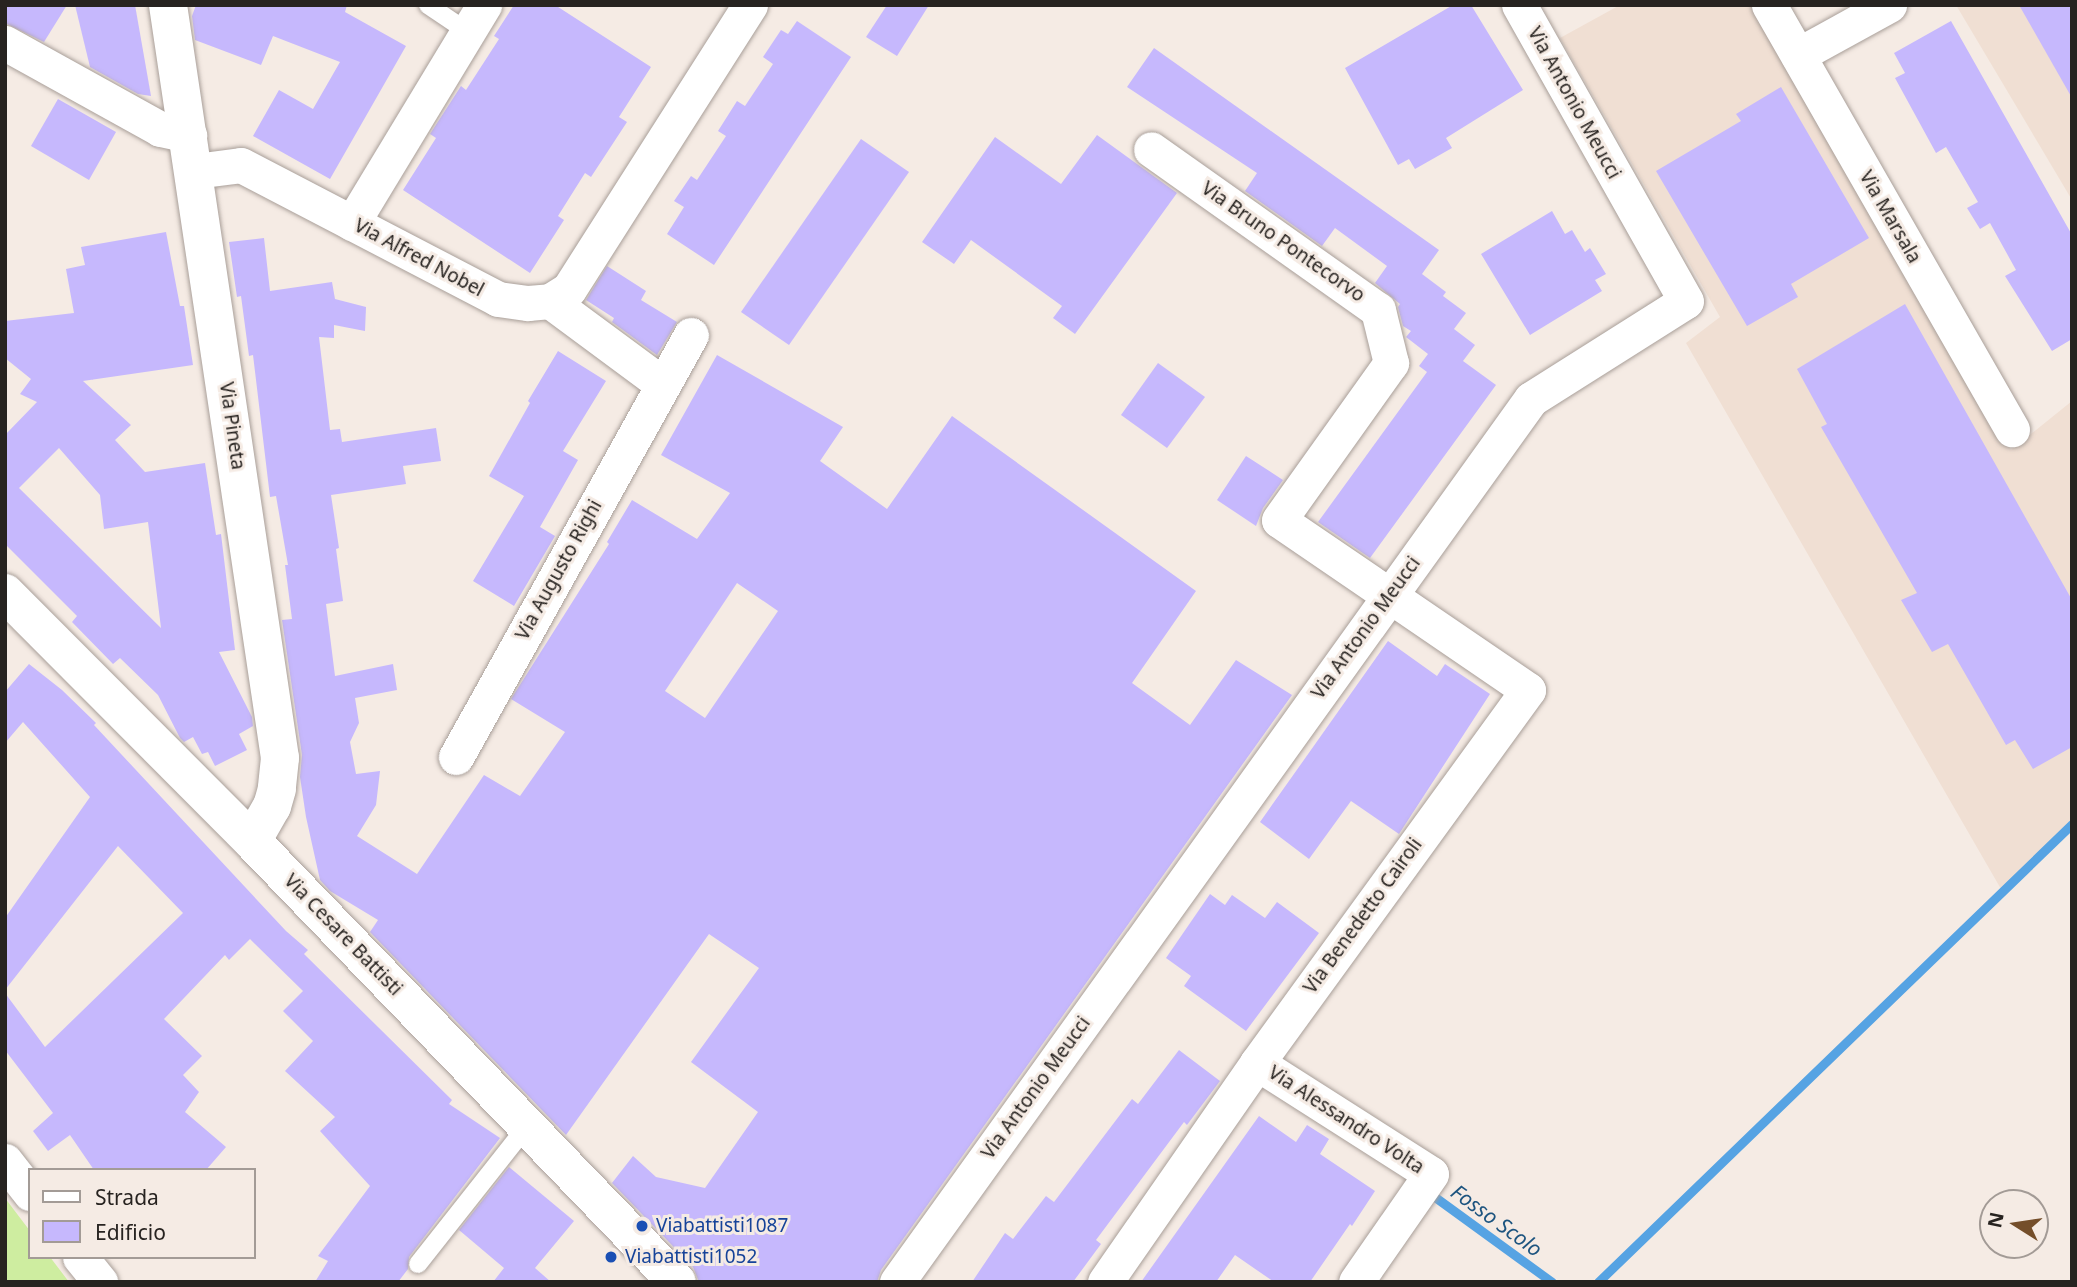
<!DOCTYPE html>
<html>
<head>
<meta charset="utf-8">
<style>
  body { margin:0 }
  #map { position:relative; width:2077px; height:1287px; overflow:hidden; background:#f5ebe4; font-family:"Noto Sans",sans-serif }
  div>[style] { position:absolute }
  .built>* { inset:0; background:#f0dfd3 }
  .green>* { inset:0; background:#ceeda0 }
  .stream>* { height:9px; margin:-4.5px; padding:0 4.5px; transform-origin:4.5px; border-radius:4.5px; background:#56a3e3 }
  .building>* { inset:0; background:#c6b8fd }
  .roads { filter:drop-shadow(0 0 2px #a99f99) drop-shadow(0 0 2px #a99f99) }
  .lane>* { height:18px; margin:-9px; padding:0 9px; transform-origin:9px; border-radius:9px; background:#fff }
  .street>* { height:35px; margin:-17.5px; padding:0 17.5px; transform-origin:17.5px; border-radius:17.5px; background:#fff }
  .secondary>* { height:38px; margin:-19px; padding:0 19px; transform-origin:19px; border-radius:19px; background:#fff }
  .dots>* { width:19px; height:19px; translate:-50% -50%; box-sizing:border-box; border:4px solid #f5ebe4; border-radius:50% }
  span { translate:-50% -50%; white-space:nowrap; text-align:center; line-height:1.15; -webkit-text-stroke:6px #f5ebe4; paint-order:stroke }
  .street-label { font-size:19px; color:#272320 }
  .transit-label { font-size:19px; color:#164399 }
  .left { translate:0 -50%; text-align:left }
  .water-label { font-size:21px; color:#1d547f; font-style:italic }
  .frame { position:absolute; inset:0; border:7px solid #272320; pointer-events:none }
  .legend { position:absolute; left:28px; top:1168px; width:228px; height:91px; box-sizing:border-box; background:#f5ebe4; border:2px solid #a39b96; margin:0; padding:9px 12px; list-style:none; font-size:21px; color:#272320 }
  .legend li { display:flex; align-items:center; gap:14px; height:35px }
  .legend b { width:35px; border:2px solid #a39b96 }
  .north { position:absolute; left:1979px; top:1189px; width:70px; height:70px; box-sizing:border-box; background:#f5ebe4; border:2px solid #a39b96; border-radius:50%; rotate:282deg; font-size:19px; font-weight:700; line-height:28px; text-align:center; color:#272320 }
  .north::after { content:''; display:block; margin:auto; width:24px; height:32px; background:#744e2a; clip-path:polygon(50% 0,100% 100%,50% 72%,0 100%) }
</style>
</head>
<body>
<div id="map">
  <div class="built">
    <div style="clip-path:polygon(1620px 5px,1752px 5px,2011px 450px,2072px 401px,2072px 819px,2001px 889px,1686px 343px,1720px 317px,1560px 38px)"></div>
    <div style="clip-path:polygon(1956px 5px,2072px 5px,2072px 200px)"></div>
  </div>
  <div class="green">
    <div style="clip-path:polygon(5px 1198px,30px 1231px,30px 1257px,50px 1257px,69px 1282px,5px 1282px)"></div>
  </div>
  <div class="stream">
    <div style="left:1428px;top:1192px;width:153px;rotate:36deg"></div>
    <div style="left:1598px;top:1282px;width:659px;rotate:-44.02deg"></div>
  </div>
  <div class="building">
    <div style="clip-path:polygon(5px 5px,67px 5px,44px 42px,5px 23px)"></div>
    <div style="clip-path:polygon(75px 5px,135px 5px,151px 96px,138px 94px,90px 67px)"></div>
    <div style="clip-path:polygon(196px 5px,347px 5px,345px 12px,406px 46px,330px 179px,253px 136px,279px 90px,313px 109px,340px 62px,273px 36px,261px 65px,195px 40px,192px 16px)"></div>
    <div style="clip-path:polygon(514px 5px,555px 5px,651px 67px,619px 117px,627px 122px,591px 177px,585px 173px,558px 216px,564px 220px,530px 273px,403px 190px,436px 138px,430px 134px,461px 86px,466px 90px,499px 39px,494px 36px)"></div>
    <div style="clip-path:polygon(887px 5px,929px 5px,897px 56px,866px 37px)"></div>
    <div style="clip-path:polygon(1453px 5px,1471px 5px,1523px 90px,1446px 138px,1452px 148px,1415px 169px,1409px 159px,1398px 165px,1345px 68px)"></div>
    <div style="clip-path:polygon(2019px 5px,2072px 5px,2072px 98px)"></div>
    <div style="clip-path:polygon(797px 21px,851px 57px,714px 265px,667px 234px,684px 207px,674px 201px,691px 176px,697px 180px,726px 136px,718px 131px,737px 101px,745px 106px,773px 64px,763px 57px,781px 30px,788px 34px)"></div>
    <div style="clip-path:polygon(1951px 21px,2072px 235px,2072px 339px,2052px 351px,2005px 276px,2016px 270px,1990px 223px,1980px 229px,1967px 208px,1978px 202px,1946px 147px,1936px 153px,1895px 78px,1905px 73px,1894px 53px)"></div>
    <div style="clip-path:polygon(1154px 48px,1439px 250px,1422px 274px,1446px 292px,1443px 296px,1466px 313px,1454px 329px,1475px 345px,1463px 361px,1496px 385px,1370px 558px,1318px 522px,1427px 372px,1419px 366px,1428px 354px,1406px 337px,1411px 331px,1403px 326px,1398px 307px,1400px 304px,1375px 283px,1387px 266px,1335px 228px,1322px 246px,1245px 191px,1257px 173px,1127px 87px)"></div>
    <div style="clip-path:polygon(1781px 87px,1869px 238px,1791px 284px,1798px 297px,1747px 326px,1656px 171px,1741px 121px,1736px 114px)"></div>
    <div style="clip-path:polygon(58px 99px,116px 132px,89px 180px,31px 146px)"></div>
    <div style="clip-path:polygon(1097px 135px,1177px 193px,1075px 334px,1053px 318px,1062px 306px,971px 240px,954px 264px,922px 242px,995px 137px,1061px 184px)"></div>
    <div style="clip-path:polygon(861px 139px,909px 172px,789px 345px,741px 312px)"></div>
    <div style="clip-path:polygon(1552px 211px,1565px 234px,1572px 230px,1585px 252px,1590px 248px,1606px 274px,1595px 280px,1602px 291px,1530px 335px,1481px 254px)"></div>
    <div style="clip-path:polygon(evenodd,166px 232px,180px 306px,184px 306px,193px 365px,83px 381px,131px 425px,115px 440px,145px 472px,205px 463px,216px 535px,221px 534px,235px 650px,219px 652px,252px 717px,253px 726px,239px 734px,247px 750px,215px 766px,208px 752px,202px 754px,193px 737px,184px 742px,180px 738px,158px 695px,120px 658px,113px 664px,72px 622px,77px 616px,5px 544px,5px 435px,37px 402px,20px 394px,31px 379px,5px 358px,5px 321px,74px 313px,66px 269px,85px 265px,81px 247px,166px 232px,59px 448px,100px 495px,104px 529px,148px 522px,161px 628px,19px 488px,59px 448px)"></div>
    <div style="clip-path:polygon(evenodd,264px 238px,270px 291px,332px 282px,335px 299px,366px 307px,365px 331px,334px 325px,334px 338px,319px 337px,330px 430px,340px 429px,342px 442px,436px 428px,441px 461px,403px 466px,406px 484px,331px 495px,339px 548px,336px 549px,343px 601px,326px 604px,335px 676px,393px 664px,397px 690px,355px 698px,359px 723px,350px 742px,356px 774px,380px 771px,376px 805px,357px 836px,417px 874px,484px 775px,520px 796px,565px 732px,511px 699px,609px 544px,607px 542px,632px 500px,697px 539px,730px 493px,661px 455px,717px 355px,843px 427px,820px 461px,887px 509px,952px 416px,1196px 591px,1132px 683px,1190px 725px,1236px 660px,1292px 695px,881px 1270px,877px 1282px,699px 1282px,693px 1267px,612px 1183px,633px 1156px,656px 1177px,705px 1188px,758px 1112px,691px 1062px,759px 968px,709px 934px,566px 1135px,370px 932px,378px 920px,330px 891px,320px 880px,306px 817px,300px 777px,302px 755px,282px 620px,292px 619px,285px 565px,288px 565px,276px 496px,270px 497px,253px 355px,249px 356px,241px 296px,237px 297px,229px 242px,264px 238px,737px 583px,778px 611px,705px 718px,665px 691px,737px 583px)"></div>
    <div style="clip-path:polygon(607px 266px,646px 291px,641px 300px,677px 322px,657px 355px,612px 322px,614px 318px,586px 300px)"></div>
    <div style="clip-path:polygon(1905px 304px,2072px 600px,2072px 747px,2033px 769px,2015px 740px,2006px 745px,1948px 644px,1932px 652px,1901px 600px,1917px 593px,1821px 427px,1827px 424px,1797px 369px)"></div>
    <div style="clip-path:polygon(558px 351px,606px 381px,563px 451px,578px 460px,540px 527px,555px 536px,514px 606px,473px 581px,524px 496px,489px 476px,530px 403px,528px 401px)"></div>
    <div style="clip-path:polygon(1158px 363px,1205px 397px,1167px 448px,1121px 415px)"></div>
    <div style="clip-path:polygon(1246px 456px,1283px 480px,1263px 508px,1256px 526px,1217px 500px)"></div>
    <div style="clip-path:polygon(1388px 641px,1437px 676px,1445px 664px,1490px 694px,1399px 834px,1351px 801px,1309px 859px,1260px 822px)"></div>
    <div style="clip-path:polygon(29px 664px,62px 690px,96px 723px,94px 725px,286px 931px,308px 950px,304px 954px,452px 1100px,449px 1104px,500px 1138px,409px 1257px,408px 1269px,398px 1282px,315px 1282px,328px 1261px,318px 1256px,370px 1186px,320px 1131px,335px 1117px,285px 1071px,313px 1041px,283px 1011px,303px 991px,250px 939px,229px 960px,225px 955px,164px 1019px,202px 1056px,183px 1075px,199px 1092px,185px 1112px,226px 1147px,206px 1170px,94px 1170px,70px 1135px,48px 1151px,33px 1131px,53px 1113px,5px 1050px,5px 993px,45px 1047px,183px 913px,118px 846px,5px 990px,5px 918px,90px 797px,23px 722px,5px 743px,5px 692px)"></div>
    <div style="clip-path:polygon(1210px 894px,1225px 905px,1232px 895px,1265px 918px,1277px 902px,1319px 933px,1246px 1031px,1184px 986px,1191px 976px,1166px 958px)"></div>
    <div style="clip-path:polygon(1179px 1050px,1220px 1081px,1187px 1125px,1184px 1122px,1096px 1240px,1101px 1244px,1073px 1282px,972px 1282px,1005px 1233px,1013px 1239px,1046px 1196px,1054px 1202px,1132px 1099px,1138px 1104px)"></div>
    <div style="clip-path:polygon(1259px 1116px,1296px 1142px,1307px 1125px,1329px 1139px,1320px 1154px,1375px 1191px,1352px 1226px,1350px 1224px,1310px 1282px,1274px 1282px,1235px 1255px,1216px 1282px,1141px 1282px)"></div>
    <div style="clip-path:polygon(509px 1167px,574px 1221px,535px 1268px,551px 1282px,493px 1282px,504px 1268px,459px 1230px)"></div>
  </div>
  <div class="roads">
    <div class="lane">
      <div style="left:428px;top:5px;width:48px;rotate:34deg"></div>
      <div style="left:418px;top:1264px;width:176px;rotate:-51.7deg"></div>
    </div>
    <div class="street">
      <div style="left:1769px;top:5px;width:489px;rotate:60.2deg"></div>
      <div style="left:5px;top:43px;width:177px;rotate:29deg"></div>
      <div style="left:160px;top:129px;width:30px;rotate:12deg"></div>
      <div style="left:1798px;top:55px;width:104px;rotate:-28.8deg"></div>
      <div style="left:195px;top:171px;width:46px;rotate:-7.4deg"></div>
      <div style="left:241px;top:165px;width:290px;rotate:27.5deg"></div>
      <div style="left:498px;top:299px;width:30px;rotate:8deg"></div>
      <div style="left:528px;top:303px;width:22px;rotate:-5deg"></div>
      <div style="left:550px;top:301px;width:22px;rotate:-32deg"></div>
      <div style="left:569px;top:289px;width:337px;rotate:-57.5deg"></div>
      <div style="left:352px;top:223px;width:255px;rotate:-58.8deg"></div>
      <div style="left:550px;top:301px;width:139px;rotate:36.5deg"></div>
      <div style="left:456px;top:757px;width:483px;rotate:-60.9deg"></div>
      <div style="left:1257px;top:1063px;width:206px;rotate:32.5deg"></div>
      <div style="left:1431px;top:1174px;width:131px;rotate:124.8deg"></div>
      <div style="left:5px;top:1161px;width:41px;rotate:52deg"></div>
      <div style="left:80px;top:1257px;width:32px;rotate:51deg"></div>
      <div style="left:897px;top:1282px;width:1087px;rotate:-54.32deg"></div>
      <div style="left:1531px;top:399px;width:183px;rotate:-32.3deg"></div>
      <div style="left:1686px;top:301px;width:340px;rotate:-119.4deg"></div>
      <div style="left:1105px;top:1282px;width:267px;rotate:-55.2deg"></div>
      <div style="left:1257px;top:1063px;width:461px;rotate:-54deg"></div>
      <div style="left:1528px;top:690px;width:301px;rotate:-145.7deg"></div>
      <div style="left:1279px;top:520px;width:193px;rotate:-54.5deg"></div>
      <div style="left:1391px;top:363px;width:55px;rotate:-103.8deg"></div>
      <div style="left:1378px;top:310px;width:278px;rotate:-144.7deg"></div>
    </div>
    <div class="secondary">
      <div style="left:168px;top:5px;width:761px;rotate:81.54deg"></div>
      <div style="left:280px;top:758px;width:31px;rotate:96deg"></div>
      <div style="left:277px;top:789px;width:18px;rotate:106deg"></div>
      <div style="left:272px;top:806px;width:40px;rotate:119.7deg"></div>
      <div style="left:5px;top:593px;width:350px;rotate:45.1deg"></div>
      <div style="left:252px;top:841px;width:612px;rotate:46.06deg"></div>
    </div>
  </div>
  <div class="dots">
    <div style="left:642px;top:1226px;background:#1a4fb4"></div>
    <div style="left:611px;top:1257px;background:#1a4fb4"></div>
  </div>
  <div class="street-label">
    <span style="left:1574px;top:103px;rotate:61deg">Via Antonio Meucci</span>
    <span style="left:1890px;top:217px;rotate:60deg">Via Marsala</span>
    <span style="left:1283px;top:242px;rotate:35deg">Via Bruno Pontecorvo</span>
    <span style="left:419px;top:258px;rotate:28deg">Via Alfred Nobel</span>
    <span style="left:232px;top:426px;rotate:82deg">Via Pineta</span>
    <span style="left:559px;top:570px;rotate:-61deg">Via Augusto Righi</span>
    <span style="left:1366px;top:628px;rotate:-54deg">Via Antonio Meucci</span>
    <span style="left:1363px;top:916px;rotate:-54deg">Via Benedetto Cairoli</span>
    <span style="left:343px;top:935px;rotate:46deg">Via Cesare Battisti</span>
    <span style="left:1036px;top:1088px;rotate:-54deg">Via Antonio Meucci</span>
    <span style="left:1346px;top:1120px;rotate:33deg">Via Alessandro Volta</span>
  </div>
  <div class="transit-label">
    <span class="left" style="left:656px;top:1226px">Viabattisti1087</span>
    <span class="left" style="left:625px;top:1257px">Viabattisti1052</span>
  </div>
  <div class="water-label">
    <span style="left:1497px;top:1220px;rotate:36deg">Fosso Scolo</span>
  </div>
  <div class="frame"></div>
  <ul class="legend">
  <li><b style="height:9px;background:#fff"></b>Strada</li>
  <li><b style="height:19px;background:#c6b8fd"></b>Edificio</li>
  </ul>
  <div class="north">N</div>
</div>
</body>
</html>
